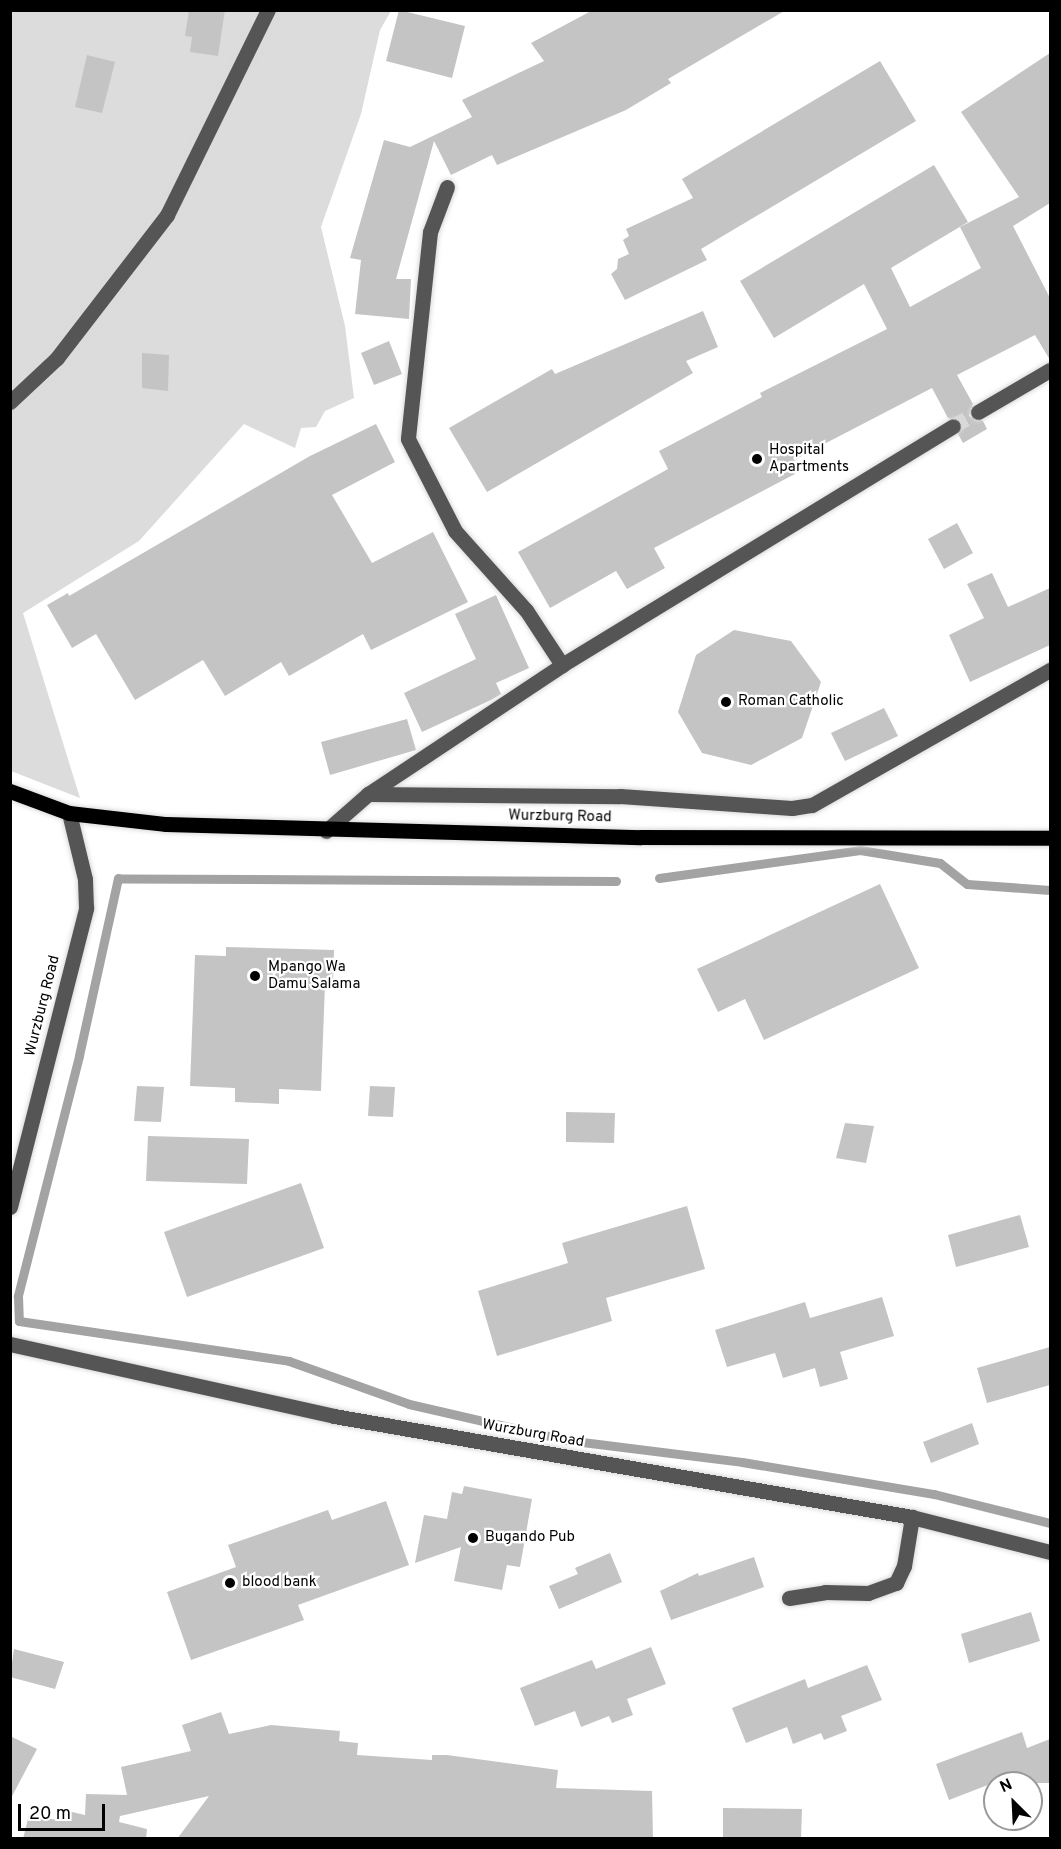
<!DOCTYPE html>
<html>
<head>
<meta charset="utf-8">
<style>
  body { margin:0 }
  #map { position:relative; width:1061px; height:1849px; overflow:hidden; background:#fff; font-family:Overpass,sans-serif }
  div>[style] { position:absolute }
  .green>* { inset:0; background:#dcdcdc }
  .stream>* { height:9px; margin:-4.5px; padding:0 4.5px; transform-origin:4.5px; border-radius:4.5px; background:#a3a3a3 }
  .building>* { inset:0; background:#c4c4c4 }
  .minor-tunnel>* { height:15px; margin-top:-7.5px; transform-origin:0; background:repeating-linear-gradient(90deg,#d9d9d9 0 15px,transparent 0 23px) }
  .roads { filter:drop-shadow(0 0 2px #dbdbdb) drop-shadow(0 0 2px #dbdbdb) }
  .minor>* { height:15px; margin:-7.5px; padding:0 7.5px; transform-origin:7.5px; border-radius:7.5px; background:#555 }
  .major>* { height:15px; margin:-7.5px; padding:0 7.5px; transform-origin:7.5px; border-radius:7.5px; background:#000 }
  .dots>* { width:16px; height:16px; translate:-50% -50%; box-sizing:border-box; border:3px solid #fff; border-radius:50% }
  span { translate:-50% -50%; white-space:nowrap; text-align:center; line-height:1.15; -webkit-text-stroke:4.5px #fff; paint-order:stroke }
  .poi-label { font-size:15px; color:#000 }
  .left { translate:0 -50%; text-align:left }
  .street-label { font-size:15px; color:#000 }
  .frame { position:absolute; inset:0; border:12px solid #000; pointer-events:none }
  .north { position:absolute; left:983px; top:1771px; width:60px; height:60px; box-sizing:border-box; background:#fff; border:2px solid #999; border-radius:50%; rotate:336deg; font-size:16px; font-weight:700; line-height:24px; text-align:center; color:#000 }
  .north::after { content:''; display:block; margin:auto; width:21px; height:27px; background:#000; clip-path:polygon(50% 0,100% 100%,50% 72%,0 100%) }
  .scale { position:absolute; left:18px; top:1804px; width:87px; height:27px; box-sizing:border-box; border:3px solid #000; border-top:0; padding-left:8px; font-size:18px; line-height:21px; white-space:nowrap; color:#000; -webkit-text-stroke:4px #fff; paint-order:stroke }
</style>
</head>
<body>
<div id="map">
  <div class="green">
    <div style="clip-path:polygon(10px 11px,391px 11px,380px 30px,361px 114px,321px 227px,345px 326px,354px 398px,325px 411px,316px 427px,301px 428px,295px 448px,244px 424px,139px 541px,23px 613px,80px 798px,11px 771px)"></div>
  </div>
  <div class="stream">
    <div style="left:659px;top:878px;width:203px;rotate:-7.9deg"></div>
    <div style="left:860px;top:850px;width:81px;rotate:9.2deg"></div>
    <div style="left:940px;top:863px;width:34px;rotate:38deg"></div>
    <div style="left:967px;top:884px;width:83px;rotate:4.1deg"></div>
    <div style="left:616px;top:881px;width:498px;rotate:-179.7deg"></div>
    <div style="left:118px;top:878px;width:182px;rotate:102.4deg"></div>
    <div style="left:79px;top:1056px;width:248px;rotate:104.3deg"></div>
    <div style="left:18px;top:1296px;width:25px;rotate:88deg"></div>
    <div style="left:19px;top:1321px;width:273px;rotate:8.4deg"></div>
    <div style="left:289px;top:1361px;width:127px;rotate:19.7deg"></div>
    <div style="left:409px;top:1404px;width:161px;rotate:12.9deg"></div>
    <div style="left:566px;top:1440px;width:177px;rotate:7.1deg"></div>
    <div style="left:742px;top:1462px;width:195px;rotate:9.5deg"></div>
    <div style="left:934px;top:1494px;width:120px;rotate:14deg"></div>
  </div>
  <div class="building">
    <div style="clip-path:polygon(189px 10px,225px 10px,218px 56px,190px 52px,192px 37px,185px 36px)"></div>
    <div style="clip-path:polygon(399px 10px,465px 26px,452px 78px,386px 61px)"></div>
    <div style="clip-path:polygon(593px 10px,786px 10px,668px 79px,671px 83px,626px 110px,497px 165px,492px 155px,451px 175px,434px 141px,396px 279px,411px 279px,409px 319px,355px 314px,361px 260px,350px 258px,384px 140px,410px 147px,472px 117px,462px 100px,544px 61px,531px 43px)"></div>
    <div style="clip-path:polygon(1050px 53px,1050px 203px,1013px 226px,1050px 298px,1050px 360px,1035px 335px,957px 375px,973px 404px,969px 416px,983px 421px,987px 429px,963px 443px,958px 434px,962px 421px,948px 418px,932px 388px,803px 455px,790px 464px,795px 474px,654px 548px,665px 568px,627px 589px,616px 571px,550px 608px,518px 552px,668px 469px,659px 451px,762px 397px,760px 393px,887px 329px,864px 284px,774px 338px,740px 281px,934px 165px,968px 222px,891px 268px,910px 307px,981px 268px,960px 227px,1019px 197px,961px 112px)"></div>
    <div style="clip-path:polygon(87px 55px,115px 62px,102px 113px,75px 107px)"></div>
    <div style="clip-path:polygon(880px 61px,916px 121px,701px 249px,707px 260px,625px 300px,611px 274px,617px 269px,618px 259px,629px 254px,623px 240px,629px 236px,626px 229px,693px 198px,682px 179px)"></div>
    <div style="clip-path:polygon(703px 311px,718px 347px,686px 361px,693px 373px,487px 492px,449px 428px,552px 369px,555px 374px)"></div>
    <div style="clip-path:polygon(389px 341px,402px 374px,374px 385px,361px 353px)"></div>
    <div style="clip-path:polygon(142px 353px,169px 355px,168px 391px,142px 388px)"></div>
    <div style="clip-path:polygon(376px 424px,395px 462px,332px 495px,372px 563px,433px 532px,468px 602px,371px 650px,363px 634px,289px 676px,281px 662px,225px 696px,203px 660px,135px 700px,96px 634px,72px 648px,47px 605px,68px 593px,69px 596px,310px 456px)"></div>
    <div style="clip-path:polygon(957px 523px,973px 553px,944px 569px,928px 539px)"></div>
    <div style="clip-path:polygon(992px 573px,1008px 607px,1050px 588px,1050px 645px,970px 682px,949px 635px,984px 618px,967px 584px)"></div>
    <div style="clip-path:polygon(496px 595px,529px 668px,496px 683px,501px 694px,491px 700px,422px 732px,404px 693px,476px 659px,455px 614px)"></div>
    <div style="clip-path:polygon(734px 630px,791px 641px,821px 682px,802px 738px,751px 765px,702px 753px,678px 712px,696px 655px)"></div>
    <div style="clip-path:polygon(884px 708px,898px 736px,845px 761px,831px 733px)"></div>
    <div style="clip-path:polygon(407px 719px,416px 750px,330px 775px,321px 742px)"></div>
    <div style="clip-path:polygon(880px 884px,919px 968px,764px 1040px,745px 999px,718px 1012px,697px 969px)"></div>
    <div style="clip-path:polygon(226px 947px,334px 950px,333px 984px,325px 984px,321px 1091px,279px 1089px,279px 1104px,235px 1102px,235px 1088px,190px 1086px,195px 955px,226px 956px)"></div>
    <div style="clip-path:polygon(137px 1086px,164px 1087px,161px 1122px,134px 1121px)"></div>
    <div style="clip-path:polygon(370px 1086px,395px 1087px,393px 1117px,368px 1116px)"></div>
    <div style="clip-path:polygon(566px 1112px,615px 1113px,614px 1143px,566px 1142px)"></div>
    <div style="clip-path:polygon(845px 1123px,874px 1126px,866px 1163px,836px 1158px)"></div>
    <div style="clip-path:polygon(148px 1136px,249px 1139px,247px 1184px,146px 1181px)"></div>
    <div style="clip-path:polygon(301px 1183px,324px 1248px,187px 1297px,164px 1232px)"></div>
    <div style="clip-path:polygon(687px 1206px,705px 1269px,606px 1298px,612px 1321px,497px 1356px,478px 1291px,568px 1263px,562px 1243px)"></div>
    <div style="clip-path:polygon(1020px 1215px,1029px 1247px,956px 1267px,948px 1235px)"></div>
    <div style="clip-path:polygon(882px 1297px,894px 1336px,840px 1352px,848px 1379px,820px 1387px,815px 1368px,783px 1378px,775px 1353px,727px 1367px,715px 1330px,805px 1302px,810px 1318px)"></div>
    <div style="clip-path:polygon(1050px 1347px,1050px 1385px,987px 1403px,977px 1368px)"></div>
    <div style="clip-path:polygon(972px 1423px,979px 1444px,931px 1463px,923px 1442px)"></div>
    <div style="clip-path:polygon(464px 1486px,532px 1499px,520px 1567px,507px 1565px,502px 1590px,454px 1581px,461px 1547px,415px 1563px,424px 1515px,447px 1519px,452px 1492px,462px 1494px)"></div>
    <div style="clip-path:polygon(386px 1501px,409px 1565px,298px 1605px,304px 1620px,191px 1660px,167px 1592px,236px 1567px,228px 1545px,328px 1510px,332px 1520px)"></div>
    <div style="clip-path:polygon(610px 1553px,622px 1582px,559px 1609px,549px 1586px,578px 1574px,575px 1568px)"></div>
    <div style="clip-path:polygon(754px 1557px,764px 1587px,671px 1620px,660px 1591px,698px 1573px,699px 1576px)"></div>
    <div style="clip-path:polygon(1031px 1612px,1040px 1641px,969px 1663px,961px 1634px)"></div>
    <div style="clip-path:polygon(651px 1647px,666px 1684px,627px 1699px,633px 1715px,612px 1723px,609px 1716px,581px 1727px,575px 1711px,535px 1726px,520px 1688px,592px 1660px,596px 1669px)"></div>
    <div style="clip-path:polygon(14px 1649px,64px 1662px,55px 1689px,10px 1677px)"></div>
    <div style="clip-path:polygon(867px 1665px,882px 1700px,841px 1716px,847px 1731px,824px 1740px,821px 1733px,793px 1744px,787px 1727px,746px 1743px,732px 1708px,805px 1679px,808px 1688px)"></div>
    <div style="clip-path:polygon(221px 1712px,229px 1734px,271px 1725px,340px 1731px,339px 1741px,358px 1743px,357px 1755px,432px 1760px,432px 1755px,447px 1755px,558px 1770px,556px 1788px,652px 1791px,653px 1839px,177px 1839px,209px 1796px,120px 1816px,119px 1822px,147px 1829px,146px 1839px,23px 1839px,29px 1815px,57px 1820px,59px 1809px,85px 1815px,86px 1794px,127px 1795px,121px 1767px,191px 1751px,182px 1725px)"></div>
    <div style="clip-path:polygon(1022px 1732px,1027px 1748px,1050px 1739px,1050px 1783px,993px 1783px,949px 1800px,936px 1764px)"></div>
    <div style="clip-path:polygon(10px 1736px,37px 1749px,10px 1800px)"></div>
    <div style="clip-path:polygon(723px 1808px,802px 1809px,801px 1839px,723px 1839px)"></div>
  </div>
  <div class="minor-tunnel">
    <div style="left:953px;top:426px;width:29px;rotate:-29deg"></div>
  </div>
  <div class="roads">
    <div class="minor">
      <div style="left:447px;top:187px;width:48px;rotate:110.7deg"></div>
      <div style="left:430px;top:232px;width:208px;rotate:96.1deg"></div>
      <div style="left:408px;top:439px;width:103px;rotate:62.9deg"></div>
      <div style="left:455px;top:531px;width:106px;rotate:48.1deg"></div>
      <div style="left:526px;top:610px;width:66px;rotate:56.8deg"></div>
      <div style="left:10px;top:402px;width:64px;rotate:-43.1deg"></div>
      <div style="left:57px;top:358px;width:180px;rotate:-52.4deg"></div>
      <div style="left:167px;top:215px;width:229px;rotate:-63.8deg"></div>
      <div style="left:978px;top:412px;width:83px;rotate:-30.3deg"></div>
      <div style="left:368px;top:794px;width:252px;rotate:0.5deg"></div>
      <div style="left:620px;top:796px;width:172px;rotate:4deg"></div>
      <div style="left:792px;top:808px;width:20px;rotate:-9deg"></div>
      <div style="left:812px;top:805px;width:274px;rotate:-29.6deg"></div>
      <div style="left:326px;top:831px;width:56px;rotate:-41.4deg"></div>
      <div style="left:368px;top:794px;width:233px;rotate:-33.6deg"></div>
      <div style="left:562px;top:665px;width:458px;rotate:-31.4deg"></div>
      <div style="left:10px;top:1207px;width:309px;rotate:-75.7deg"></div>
      <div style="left:86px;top:908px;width:29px;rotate:-92deg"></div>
      <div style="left:85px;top:879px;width:68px;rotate:-103.6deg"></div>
      <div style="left:10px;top:1344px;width:332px;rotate:12.5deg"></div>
      <div style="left:334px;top:1416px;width:587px;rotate:9.91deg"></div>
      <div style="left:912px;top:1517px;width:142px;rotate:14.2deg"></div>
      <div style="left:789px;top:1598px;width:36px;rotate:-9deg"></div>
      <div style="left:825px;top:1592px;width:43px;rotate:1.3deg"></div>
      <div style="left:868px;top:1593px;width:30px;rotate:-20deg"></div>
      <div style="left:896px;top:1583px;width:19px;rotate:-65deg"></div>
      <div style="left:904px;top:1566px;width:50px;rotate:-80.7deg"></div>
    </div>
    <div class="major">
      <div style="left:10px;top:791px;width:63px;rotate:20.4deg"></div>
      <div style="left:69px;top:813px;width:98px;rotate:6.5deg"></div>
      <div style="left:166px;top:824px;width:475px;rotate:1.6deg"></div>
      <div style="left:641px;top:837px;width:409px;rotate:0.1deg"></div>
    </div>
  </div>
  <div class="dots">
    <div style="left:757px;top:459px;background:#000"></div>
    <div style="left:726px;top:702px;background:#000"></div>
    <div style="left:255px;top:976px;background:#000"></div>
    <div style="left:473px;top:1538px;background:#000"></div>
    <div style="left:230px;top:1583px;background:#000"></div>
  </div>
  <div class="poi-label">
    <span class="left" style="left:769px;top:459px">Hospital<br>Apartments</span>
    <span class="left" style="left:738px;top:702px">Roman Catholic</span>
    <span class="left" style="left:268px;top:976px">Mpango Wa<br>Damu Salama</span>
    <span class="left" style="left:485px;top:1538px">Bugando Pub</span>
    <span class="left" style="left:242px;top:1583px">blood bank</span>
  </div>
  <div class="street-label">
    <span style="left:560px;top:817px;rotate:1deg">Wurzburg Road</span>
    <span style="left:43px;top:1006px;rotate:-76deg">Wurzburg Road</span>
    <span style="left:533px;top:1434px;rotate:10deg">Wurzburg Road</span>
  </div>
  <div class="frame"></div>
  <div class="north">N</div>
  <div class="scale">20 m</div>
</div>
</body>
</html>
